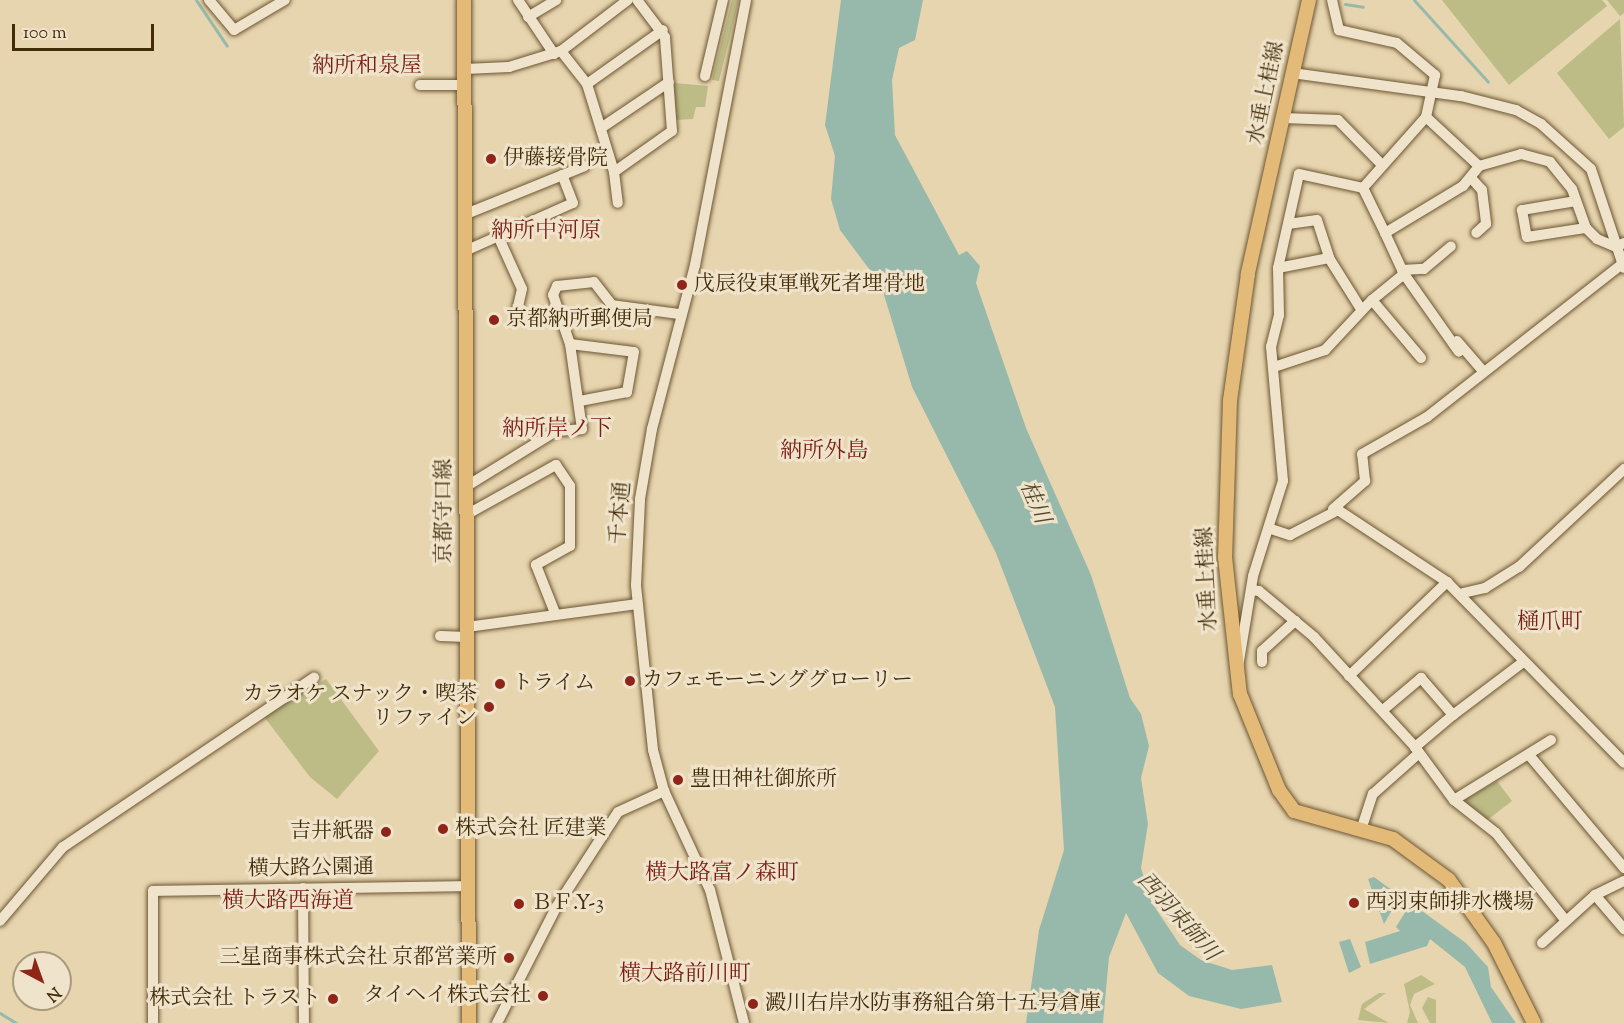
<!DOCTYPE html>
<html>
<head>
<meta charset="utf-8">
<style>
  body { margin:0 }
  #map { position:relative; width:1624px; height:1023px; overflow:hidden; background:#e7d5af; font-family:"Sorts Mill Goudy","Noto Serif JP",serif }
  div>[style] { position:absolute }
  .green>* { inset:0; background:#bdbb86 }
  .water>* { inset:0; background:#97b9ab }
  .stream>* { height:3px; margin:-1.5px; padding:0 1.5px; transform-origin:1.5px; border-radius:1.5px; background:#97b9ab }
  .roads { filter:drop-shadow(0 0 2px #6c5632) drop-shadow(0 0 2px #6c5632) }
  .minor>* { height:10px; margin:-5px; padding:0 5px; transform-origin:5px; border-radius:5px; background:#efe4cb }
  .major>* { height:14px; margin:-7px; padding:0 7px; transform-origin:7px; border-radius:7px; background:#e4ba78 }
  .dots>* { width:16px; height:16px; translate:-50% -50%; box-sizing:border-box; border:3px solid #efe4cb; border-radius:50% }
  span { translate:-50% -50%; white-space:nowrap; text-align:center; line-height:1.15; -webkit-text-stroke:6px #efe4cb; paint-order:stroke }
  .street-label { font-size:21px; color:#432c08 }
  .poi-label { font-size:21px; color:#432c08 }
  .left { translate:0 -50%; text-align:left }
  .right { translate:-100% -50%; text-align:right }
  .neighbourhood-label { font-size:22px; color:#7a1f14 }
  .water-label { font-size:22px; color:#544829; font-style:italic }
  .north { position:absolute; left:12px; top:951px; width:60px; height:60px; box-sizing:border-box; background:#efe4cb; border:2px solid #aa9a7d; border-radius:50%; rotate:139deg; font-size:16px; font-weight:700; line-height:24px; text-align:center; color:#432c08 }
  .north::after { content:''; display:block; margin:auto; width:21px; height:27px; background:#8f2418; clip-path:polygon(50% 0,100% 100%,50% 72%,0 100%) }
  .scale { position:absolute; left:12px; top:24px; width:142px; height:27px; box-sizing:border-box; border:3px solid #432c08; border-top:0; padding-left:8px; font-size:18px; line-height:21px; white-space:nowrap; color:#432c08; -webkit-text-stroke:4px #efe4cb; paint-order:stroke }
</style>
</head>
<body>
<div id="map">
  <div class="green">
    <div style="clip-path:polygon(732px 0,739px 0,719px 81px,712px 80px)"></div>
    <div style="clip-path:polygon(1442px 0,1602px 0,1607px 6px,1509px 85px)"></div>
    <div style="clip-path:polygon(1607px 0,1624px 0,1624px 13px,1620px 16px)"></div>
    <div style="clip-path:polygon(1620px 19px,1624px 127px,1609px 139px,1557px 73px)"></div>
    <div style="clip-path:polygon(674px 83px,708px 86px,705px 107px,696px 107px,693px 119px,674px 120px)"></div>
    <div style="clip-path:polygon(326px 679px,379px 751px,337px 799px,310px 777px,262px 714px)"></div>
    <div style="clip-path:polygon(1497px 781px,1512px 801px,1486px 821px,1466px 805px,1467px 798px)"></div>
    <div style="clip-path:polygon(1421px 975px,1435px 984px,1414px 994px,1410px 1005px,1418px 1023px,1407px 1023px,1410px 1012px,1404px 984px)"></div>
    <div style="clip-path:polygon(1379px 993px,1386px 993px,1364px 1009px,1389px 1023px,1358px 1020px,1362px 1004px)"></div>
    <div style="clip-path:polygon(1428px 997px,1436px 1000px,1436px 1023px,1430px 1023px,1422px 1008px)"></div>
  </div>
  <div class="water">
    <div style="clip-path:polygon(841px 0,923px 0,915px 40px,899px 48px,892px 80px,895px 135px,959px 255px,967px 251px,980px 266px,976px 283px,1026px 428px,1091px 575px,1130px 698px,1141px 714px,1149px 746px,1141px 778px,1148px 824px,1141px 868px,1152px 903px,1180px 945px,1201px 960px,1232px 970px,1272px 965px,1282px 1002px,1241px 1009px,1189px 996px,1158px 973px,1126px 913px,1109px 957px,1103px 1023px,1026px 1023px,1039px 930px,1064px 850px,1055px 707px,996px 553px,912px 387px,881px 285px,840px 230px,831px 199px,835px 156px,825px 125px)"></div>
    <div style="clip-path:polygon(1374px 877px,1400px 896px,1384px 924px,1368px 879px)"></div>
    <div style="clip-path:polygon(1411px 903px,1466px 943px,1488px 967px,1491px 987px,1516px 1023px,1492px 1023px,1465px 967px,1430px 939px,1427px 946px,1370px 964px,1365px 942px,1400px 931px,1396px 927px)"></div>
    <div style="clip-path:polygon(1350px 939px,1361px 967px,1349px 973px,1339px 942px)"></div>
  </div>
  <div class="stream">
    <div style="left:196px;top:0;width:55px;rotate:56deg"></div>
    <div style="left:1414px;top:0;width:110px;rotate:47.9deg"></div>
    <div style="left:1345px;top:4px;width:18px;rotate:9deg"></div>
    <div style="left:0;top:1013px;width:19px;rotate:32deg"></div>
  </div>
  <div class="roads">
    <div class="minor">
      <div style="left:209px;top:0;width:39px;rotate:50deg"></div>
      <div style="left:234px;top:30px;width:59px;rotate:-30.5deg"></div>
      <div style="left:518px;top:0;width:65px;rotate:56.3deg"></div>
      <div style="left:1332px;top:0;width:31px;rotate:77deg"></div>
      <div style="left:1339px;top:30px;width:59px;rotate:12.6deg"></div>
      <div style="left:1397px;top:43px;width:50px;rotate:40.1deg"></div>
      <div style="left:1435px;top:75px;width:43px;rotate:102.1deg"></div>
      <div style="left:1426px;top:117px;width:95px;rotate:131.6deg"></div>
      <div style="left:1363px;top:188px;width:50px;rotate:63.9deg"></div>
      <div style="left:1385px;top:233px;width:91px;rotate:-31.1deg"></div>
      <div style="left:1463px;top:186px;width:26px;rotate:-51deg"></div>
      <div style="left:528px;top:17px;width:33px;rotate:-31deg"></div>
      <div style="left:561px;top:51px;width:42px;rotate:51.8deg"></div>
      <div style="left:587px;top:84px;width:92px;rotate:72.9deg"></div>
      <div style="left:614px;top:172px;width:71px;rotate:-35.3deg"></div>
      <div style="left:672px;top:131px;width:94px;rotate:-94.3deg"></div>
      <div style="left:665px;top:37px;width:46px;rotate:-127.1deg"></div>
      <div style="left:465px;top:69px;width:44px;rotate:-2.6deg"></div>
      <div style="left:509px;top:67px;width:54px;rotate:-17.1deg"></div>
      <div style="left:561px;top:51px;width:84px;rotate:-37.3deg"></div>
      <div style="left:1292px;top:73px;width:171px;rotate:7.8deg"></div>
      <div style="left:1461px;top:96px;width:57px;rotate:14.3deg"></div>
      <div style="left:1516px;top:110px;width:29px;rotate:29deg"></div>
      <div style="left:1541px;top:124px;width:67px;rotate:42deg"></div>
      <div style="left:1591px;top:169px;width:104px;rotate:71.6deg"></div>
      <div style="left:705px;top:76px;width:78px;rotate:-76.7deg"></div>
      <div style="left:587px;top:84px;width:93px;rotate:-35.4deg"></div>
      <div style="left:420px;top:85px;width:45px"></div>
      <div style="left:1426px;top:117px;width:72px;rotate:42.8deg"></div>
      <div style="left:1479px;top:166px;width:44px;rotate:-15.9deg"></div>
      <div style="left:1521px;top:154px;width:30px;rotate:15deg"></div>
      <div style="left:1550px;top:162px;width:35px;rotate:51deg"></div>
      <div style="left:1572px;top:189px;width:41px;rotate:70.3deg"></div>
      <div style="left:1586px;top:228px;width:16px;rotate:45deg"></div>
      <div style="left:1597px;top:239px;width:21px;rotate:23deg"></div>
      <div style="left:1616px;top:247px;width:9px;rotate:-27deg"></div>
      <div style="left:1283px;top:118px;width:55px;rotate:2.1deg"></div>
      <div style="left:1338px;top:120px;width:63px;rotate:45.6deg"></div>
      <div style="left:601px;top:128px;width:82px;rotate:-34.1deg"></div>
      <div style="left:614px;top:172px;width:31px;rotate:83deg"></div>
      <div style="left:1472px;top:179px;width:15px;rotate:48deg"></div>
      <div style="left:1482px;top:190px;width:34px;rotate:83deg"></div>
      <div style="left:1486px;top:224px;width:13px;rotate:138deg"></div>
      <div style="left:1576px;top:201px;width:55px;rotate:170.5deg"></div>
      <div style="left:1522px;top:210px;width:27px;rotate:80deg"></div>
      <div style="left:1527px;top:237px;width:60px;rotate:-8.7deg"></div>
      <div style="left:466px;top:214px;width:128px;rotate:-22deg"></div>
      <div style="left:1288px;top:224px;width:29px;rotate:-8deg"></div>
      <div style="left:1317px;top:220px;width:40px;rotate:72deg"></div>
      <div style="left:1329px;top:258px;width:60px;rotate:57.9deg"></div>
      <div style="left:1385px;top:233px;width:45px;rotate:65.1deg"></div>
      <div style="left:1404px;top:274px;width:95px;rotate:54.8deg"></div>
      <div style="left:498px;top:236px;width:58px;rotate:65.6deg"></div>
      <div style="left:522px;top:289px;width:23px;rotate:103deg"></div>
      <div style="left:465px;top:251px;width:118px;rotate:-24deg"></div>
      <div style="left:573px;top:203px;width:30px;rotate:-111deg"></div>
      <div style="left:1278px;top:268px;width:52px;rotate:-11.1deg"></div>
      <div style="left:1402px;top:270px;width:22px;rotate:-3deg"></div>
      <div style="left:1424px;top:269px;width:35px;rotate:-40deg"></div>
      <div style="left:1404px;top:274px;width:41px;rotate:140.9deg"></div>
      <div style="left:1372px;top:300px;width:76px;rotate:49.8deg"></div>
      <div style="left:1457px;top:341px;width:37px;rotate:49deg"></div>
      <div style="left:570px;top:344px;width:64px;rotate:7.1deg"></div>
      <div style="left:634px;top:352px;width:41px;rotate:99.9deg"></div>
      <div style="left:627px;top:392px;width:48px;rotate:169.2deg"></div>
      <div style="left:1274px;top:367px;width:54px;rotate:-18.4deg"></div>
      <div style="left:1325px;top:350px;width:69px;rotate:-46.8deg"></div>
      <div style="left:467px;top:486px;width:105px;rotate:-31.7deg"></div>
      <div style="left:556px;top:431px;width:26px;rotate:-4deg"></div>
      <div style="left:582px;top:429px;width:86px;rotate:-98deg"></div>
      <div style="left:570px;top:344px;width:52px;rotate:-109.1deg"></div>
      <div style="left:553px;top:295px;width:10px;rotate:-66deg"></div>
      <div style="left:557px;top:286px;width:37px;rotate:-6deg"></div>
      <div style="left:594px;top:282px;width:29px;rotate:52deg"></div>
      <div style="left:612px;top:305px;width:68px;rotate:7.7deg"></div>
      <div style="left:1333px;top:509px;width:43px;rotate:-41.2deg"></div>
      <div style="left:1365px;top:481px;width:27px;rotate:-96deg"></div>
      <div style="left:1362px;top:454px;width:75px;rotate:-29.6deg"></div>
      <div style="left:1427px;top:417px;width:248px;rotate:-38.1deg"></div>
      <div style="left:466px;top:515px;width:103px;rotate:-29.1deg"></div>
      <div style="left:556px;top:465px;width:25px;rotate:56deg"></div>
      <div style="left:570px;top:486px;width:60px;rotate:90deg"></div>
      <div style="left:570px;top:546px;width:39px;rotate:151deg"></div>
      <div style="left:536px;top:565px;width:52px;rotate:68.4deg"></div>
      <div style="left:1271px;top:529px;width:20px;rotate:18deg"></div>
      <div style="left:1290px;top:535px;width:54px;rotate:-27.5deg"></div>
      <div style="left:1338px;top:510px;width:131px;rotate:33.4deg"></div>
      <div style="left:1447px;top:582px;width:253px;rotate:45.6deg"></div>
      <div style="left:1251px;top:590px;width:8px;rotate:7deg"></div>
      <div style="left:1259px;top:591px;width:72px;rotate:39.9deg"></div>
      <div style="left:1314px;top:637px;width:149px;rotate:47.4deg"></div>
      <div style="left:1415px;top:747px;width:66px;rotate:53.7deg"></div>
      <div style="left:1454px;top:800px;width:53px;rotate:38.2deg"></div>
      <div style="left:1496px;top:833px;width:112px;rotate:51.5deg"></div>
      <div style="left:1463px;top:593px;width:23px;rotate:-13deg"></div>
      <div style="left:1485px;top:588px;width:40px;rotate:-32deg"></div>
      <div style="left:1519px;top:567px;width:144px;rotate:-43deg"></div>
      <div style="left:467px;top:627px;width:172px;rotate:-7.7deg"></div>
      <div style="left:440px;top:636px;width:28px;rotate:2deg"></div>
      <div style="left:1262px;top:662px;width:11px;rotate:-90deg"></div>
      <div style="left:1262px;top:651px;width:45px;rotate:-42.3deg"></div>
      <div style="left:1238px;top:667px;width:92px;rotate:-80.6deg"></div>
      <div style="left:1253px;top:576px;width:100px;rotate:-72.5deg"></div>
      <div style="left:1283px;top:481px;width:135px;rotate:-95.1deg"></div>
      <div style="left:1271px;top:347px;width:33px;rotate:-76deg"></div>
      <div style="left:1279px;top:315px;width:47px;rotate:-91.2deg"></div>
      <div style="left:1278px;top:268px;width:96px;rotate:-77.4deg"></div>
      <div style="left:1299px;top:174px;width:66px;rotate:12.3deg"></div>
      <div style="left:1349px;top:676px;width:136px;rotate:-43.8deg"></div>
      <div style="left:1383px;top:710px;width:50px;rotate:-40.1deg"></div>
      <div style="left:1421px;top:678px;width:49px;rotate:49.1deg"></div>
      <div style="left:1453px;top:715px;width:50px;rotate:139.9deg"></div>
      <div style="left:1453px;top:715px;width:88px;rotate:-37.1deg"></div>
      <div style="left:1529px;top:755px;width:148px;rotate:49.9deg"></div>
      <div style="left:1454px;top:800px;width:114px;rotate:-31.7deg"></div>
      <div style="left:1362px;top:827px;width:35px;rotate:-72deg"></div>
      <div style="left:1373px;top:794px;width:59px;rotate:-41.6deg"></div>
      <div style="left:303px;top:888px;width:135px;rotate:89.6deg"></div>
      <div style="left:1595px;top:895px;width:45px;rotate:49.5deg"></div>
      <div style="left:0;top:921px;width:97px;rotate:-49.6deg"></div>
      <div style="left:63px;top:847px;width:303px;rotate:-34deg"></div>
      <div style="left:1542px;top:943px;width:72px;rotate:-42.2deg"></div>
      <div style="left:1595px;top:895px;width:32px;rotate:-26deg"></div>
      <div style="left:153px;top:1023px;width:132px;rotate:-90deg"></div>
      <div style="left:153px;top:891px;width:316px;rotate:-0.9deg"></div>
      <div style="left:497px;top:1023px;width:131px;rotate:-62.9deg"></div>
      <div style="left:557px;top:906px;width:112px;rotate:-57deg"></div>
      <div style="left:618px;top:812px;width:51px;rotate:-24.5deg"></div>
      <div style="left:744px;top:1023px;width:137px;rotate:-104.3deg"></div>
      <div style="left:710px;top:890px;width:109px;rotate:-114.9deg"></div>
      <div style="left:664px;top:791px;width:42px;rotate:-105deg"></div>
      <div style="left:653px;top:750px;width:166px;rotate:-95.9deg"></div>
      <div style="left:636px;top:585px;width:86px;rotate:-87.3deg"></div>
      <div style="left:640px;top:499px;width:71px;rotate:-80.3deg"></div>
      <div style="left:652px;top:429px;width:170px;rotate:-75.3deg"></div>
      <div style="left:695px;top:265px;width:270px;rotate:-79.1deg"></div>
    </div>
    <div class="major">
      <div style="left:464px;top:0;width:1023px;rotate:89.72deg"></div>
      <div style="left:1309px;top:0;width:281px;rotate:102.6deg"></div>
      <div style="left:1248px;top:274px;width:127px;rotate:98.1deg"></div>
      <div style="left:1230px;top:400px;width:157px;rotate:91.8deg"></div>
      <div style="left:1225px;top:557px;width:138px;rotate:83.8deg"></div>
      <div style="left:1240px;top:694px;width:104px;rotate:67.9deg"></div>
      <div style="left:1279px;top:790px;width:26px;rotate:54deg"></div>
      <div style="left:1294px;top:811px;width:103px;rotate:15.8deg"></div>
      <div style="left:1393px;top:839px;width:69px;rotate:36.2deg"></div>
      <div style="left:1449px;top:880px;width:77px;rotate:54.5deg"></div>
      <div style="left:1494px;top:943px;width:89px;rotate:63.4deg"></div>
    </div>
  </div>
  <div class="dots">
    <div style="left:491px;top:159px;background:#8f2418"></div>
    <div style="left:682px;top:285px;background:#8f2418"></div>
    <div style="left:494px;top:320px;background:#8f2418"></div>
    <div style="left:630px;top:681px;background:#8f2418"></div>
    <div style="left:500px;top:684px;background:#8f2418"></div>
    <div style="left:489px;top:707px;background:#8f2418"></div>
    <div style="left:678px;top:780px;background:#8f2418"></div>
    <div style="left:443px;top:829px;background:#8f2418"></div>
    <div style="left:386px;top:832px;background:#8f2418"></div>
    <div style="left:1354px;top:903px;background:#8f2418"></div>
    <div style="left:519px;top:904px;background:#8f2418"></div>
    <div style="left:509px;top:958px;background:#8f2418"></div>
    <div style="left:543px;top:996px;background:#8f2418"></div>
    <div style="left:333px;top:999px;background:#8f2418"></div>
    <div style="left:753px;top:1004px;background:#8f2418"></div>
  </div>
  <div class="street-label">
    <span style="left:1267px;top:93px;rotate:-78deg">水垂上桂線</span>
    <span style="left:445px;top:511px;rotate:-90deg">京都守口線</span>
    <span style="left:621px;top:513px;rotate:-85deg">千本通</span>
    <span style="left:1208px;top:579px;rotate:-93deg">水垂上桂線</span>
    <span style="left:311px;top:869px;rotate:-1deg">横大路公園通</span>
  </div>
  <div class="poi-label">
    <span class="left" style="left:503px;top:159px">伊藤接骨院</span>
    <span class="left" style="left:694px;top:285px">戊辰役東軍戦死者埋骨地</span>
    <span class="left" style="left:506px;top:320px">京都納所郵便局</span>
    <span class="left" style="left:642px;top:681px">カフェモーニンググローリー</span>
    <span class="left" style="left:512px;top:684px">トライム</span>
    <span class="right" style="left:477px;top:707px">カラオケ スナック・喫茶<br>リファイン</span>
    <span class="left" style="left:690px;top:780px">豊田神社御旅所</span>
    <span class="left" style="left:455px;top:829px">株式会社 匠建業</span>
    <span class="right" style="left:374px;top:832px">吉井紙器</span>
    <span class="left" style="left:1366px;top:903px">西羽束師排水機場</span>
    <span class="left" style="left:531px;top:904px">ＢＦ.Y-3</span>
    <span class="right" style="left:497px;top:958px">三星商事株式会社 京都営業所</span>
    <span class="right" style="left:531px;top:996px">タイヘイ株式会社</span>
    <span class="right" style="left:321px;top:999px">株式会社 トラスト</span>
    <span class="left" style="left:765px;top:1004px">澱川右岸水防事務組合第十五号倉庫</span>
  </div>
  <div class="neighbourhood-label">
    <span style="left:367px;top:68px">納所和泉屋</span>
    <span style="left:546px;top:233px">納所中河原</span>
    <span style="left:557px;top:431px">納所岸ノ下</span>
    <span style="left:824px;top:453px">納所外島</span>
    <span style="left:1550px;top:624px">樋爪町</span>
    <span style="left:722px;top:875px">横大路富ノ森町</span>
    <span style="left:288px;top:903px">横大路西海道</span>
    <span style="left:685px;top:976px">横大路前川町</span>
  </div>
  <div class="water-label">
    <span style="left:1033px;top:503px;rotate:67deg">桂川</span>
    <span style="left:1177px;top:918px;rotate:48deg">西羽束師川</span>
  </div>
  <div class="north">N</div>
  <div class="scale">100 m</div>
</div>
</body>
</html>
